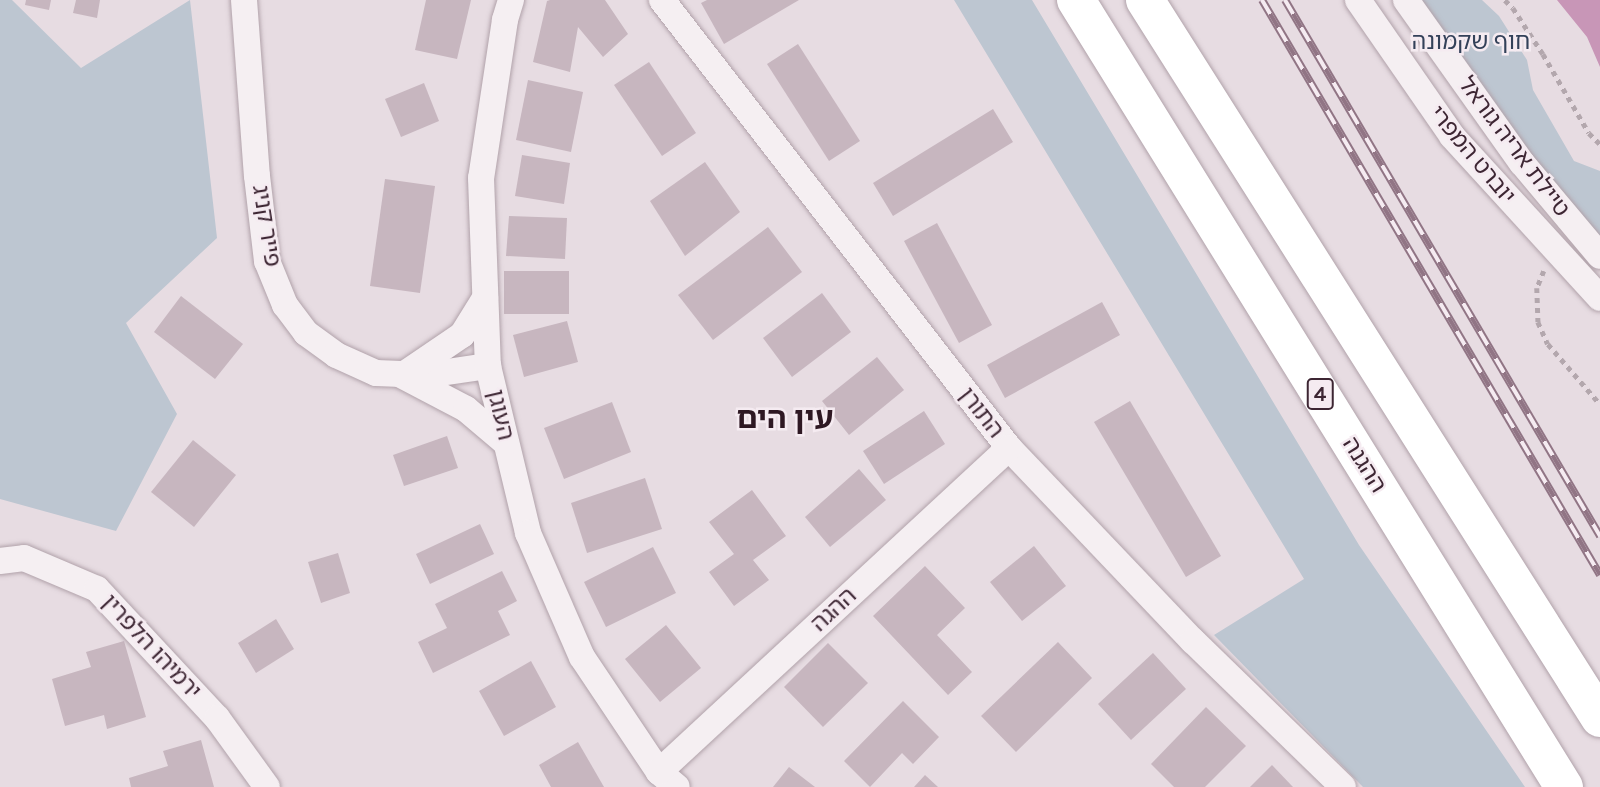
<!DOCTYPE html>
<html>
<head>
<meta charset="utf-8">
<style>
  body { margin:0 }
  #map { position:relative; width:1600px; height:787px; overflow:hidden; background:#e7dce2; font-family:Karla,"Noto Sans Hebrew",sans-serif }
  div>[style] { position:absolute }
  .green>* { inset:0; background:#bdc6d1 }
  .water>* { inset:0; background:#c896b7 }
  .building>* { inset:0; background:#c7b6bf }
  .path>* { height:4.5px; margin-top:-2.25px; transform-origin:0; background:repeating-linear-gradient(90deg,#b3a7ad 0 5px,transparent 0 10px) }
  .roads { filter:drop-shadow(0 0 2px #b1a2aa) drop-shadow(0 0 2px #b1a2aa) }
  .street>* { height:26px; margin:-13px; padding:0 13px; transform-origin:13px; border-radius:13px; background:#f5eff2 }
  .highway>* { height:38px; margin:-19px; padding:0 19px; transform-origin:19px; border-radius:19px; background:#fff }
  .rail>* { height:8px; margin-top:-4px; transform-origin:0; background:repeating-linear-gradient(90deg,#f5ebf1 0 16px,#917585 0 32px); box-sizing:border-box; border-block:2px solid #917585 }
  span { translate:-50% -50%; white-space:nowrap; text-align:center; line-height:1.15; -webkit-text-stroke:5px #f5ebf1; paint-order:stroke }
  .shield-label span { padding:2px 5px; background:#f5ebf1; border:2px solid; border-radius:5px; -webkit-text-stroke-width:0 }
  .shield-label { font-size:21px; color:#3d2633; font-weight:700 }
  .park-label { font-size:23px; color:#334159 }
  .street-label { font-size:23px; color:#3d2633 }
  .district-label { font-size:30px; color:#2e1823; font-weight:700 }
</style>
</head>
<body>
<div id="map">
  <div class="green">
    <div style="clip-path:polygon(0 0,12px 0,81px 68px,190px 0,217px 238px,126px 323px,177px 414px,116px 531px,0 499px)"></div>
    <div style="clip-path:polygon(954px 0,1032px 0,1359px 545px,1525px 787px,1363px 787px,1214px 635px,1304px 579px)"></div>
    <div style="clip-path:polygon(1394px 0,1482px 0,1499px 16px,1527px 60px,1533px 90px,1574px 161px,1600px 171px,1600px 264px)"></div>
  </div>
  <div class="water">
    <div style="clip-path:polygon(1557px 0,1600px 0,1600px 67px,1587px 37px)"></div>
  </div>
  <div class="building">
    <div style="clip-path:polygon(26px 0,51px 0,49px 10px,25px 5px)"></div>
    <div style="clip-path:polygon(76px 0,100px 0,97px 18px,73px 13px)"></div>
    <div style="clip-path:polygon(426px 0,471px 0,457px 59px,415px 50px)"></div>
    <div style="clip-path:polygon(550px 0,605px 0,628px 34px,603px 57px,578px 27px,570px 72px,533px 62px,547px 1px)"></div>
    <div style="clip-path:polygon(707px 0,799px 0,724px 44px,701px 3px)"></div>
    <div style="clip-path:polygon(798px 44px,860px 141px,829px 161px,767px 64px)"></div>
    <div style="clip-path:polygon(649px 62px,696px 133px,662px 156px,614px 85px)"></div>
    <div style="clip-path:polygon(528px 80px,583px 92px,571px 152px,516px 140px)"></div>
    <div style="clip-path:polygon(424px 83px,439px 121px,401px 137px,385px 99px)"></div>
    <div style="clip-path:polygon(993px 109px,1013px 142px,893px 216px,873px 183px)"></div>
    <div style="clip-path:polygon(522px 155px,570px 163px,564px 204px,515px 196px)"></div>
    <div style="clip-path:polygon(705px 162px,740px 212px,685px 256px,650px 201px)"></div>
    <div style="clip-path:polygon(385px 179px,435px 186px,420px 293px,370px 286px)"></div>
    <div style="clip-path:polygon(509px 216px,567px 218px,565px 259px,506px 256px)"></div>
    <div style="clip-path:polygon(937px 223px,992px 325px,959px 343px,904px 241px)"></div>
    <div style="clip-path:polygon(768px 227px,802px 272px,713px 340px,678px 295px)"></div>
    <div style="clip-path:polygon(504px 271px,569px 271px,569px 314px,504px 314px)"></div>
    <div style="clip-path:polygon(822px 293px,851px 332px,792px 377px,763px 338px)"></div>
    <div style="clip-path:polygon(181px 296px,243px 344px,215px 379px,154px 332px)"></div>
    <div style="clip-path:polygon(1102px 302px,1120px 335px,1005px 398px,987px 365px)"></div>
    <div style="clip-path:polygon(567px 321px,578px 362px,524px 377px,513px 335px)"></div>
    <div style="clip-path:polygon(877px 357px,904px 390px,849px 435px,822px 401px)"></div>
    <div style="clip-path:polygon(1130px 401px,1221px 556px,1186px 577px,1094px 422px)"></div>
    <div style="clip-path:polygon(612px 402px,631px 452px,564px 479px,544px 428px)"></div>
    <div style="clip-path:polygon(924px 411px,945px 444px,884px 484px,863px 451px)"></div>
    <div style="clip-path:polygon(447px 436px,458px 468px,404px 486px,393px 455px)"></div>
    <div style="clip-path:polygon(193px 440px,236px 475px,194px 527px,151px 492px)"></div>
    <div style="clip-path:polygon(859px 469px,886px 500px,830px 547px,805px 517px)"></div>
    <div style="clip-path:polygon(645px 478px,662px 529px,587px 553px,571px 503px)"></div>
    <div style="clip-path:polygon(752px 490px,786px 536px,753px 560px,769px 580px,734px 606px,709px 572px,734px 554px,709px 522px)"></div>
    <div style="clip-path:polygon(480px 524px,494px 554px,430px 584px,416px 554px)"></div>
    <div style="clip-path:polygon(1034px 546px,1066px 586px,1022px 621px,990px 582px)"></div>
    <div style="clip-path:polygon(653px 547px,676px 593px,606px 627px,584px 582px)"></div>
    <div style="clip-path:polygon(338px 553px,350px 593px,321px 603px,308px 562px)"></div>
    <div style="clip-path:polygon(925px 566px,965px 608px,937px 635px,972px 672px,948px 695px,873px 616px)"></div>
    <div style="clip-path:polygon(502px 571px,517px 601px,498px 611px,510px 635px,433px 673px,418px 642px,447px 628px,435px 604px)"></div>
    <div style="clip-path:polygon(276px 619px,294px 649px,256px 673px,238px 643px)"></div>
    <div style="clip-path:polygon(666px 625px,701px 668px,660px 702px,625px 659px)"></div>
    <div style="clip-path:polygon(124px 641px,146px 717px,107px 729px,104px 715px,65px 726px,52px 679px,91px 667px,86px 652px)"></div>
    <div style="clip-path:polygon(1058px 642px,1092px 678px,1016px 752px,981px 716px)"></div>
    <div style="clip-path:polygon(828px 643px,868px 683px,823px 727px,784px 687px)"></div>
    <div style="clip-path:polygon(1153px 653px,1186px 689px,1131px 740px,1098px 704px)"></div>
    <div style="clip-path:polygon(531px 661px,556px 707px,504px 736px,479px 691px)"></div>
    <div style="clip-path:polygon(903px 701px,939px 737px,913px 764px,902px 753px,870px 787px,844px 761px)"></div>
    <div style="clip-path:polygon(1206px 707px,1246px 746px,1205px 787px,1174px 787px,1151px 764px)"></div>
    <div style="clip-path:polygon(201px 740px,214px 787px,131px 787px,129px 778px,168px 766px,163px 751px)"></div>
    <div style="clip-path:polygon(578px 742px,604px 787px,551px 787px,539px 765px)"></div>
    <div style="clip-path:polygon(1272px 765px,1293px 787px,1250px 787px)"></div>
    <div style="clip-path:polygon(789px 767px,815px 787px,773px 787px)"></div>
    <div style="clip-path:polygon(925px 775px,938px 787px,914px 787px)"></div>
  </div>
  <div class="path">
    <div style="left:1505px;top:0;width:11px;rotate:45deg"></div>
    <div style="left:1513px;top:8px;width:55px;rotate:56.9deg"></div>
    <div style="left:1543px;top:54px;width:91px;rotate:59.8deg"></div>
    <div style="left:1589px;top:133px;width:16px;rotate:45deg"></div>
    <div style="left:1544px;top:271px;width:18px;rotate:112deg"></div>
    <div style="left:1537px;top:288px;width:34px;rotate:88deg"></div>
    <div style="left:1538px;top:322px;width:24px;rotate:66deg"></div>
    <div style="left:1548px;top:344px;width:79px;rotate:49.1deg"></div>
  </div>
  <div class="roads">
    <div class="street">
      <div style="left:244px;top:0;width:176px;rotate:85.8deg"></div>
      <div style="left:257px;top:176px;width:86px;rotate:83.3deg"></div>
      <div style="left:267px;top:261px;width:48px;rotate:67.8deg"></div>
      <div style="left:285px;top:305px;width:35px;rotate:53deg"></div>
      <div style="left:306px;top:333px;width:37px;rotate:36deg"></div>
      <div style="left:336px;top:355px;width:44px;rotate:24.2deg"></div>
      <div style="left:376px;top:373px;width:51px;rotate:2.2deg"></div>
      <div style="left:427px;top:375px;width:62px;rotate:-8.4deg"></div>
      <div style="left:511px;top:0;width:21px;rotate:107deg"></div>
      <div style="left:505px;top:20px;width:160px;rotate:98.6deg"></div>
      <div style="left:481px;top:178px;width:188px;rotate:87.9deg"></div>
      <div style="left:488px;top:366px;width:172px;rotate:76.5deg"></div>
      <div style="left:528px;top:533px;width:135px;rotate:66.5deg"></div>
      <div style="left:582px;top:657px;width:138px;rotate:56.2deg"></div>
      <div style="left:659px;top:772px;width:23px;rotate:40deg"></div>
      <div style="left:662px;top:0;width:567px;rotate:52.24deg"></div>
      <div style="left:1009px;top:448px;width:267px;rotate:46.4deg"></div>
      <div style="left:1193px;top:641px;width:209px;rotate:44.2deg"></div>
      <div style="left:1358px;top:0;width:165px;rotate:55.3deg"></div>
      <div style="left:1452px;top:136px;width:219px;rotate:47.6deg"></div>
      <div style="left:1406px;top:0;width:200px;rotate:54.6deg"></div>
      <div style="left:1522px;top:163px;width:121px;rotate:50deg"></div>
      <div style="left:406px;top:373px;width:68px;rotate:-34.2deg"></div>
      <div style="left:462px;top:335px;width:44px;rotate:-58.1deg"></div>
      <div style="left:403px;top:376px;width:71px;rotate:27.6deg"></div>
      <div style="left:466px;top:409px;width:52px;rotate:40.4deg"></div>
      <div style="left:0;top:561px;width:24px;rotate:-7deg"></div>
      <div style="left:24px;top:558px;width:79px;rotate:23deg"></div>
      <div style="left:97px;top:589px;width:176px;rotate:47.1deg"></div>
      <div style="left:217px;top:718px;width:85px;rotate:54.1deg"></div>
      <div style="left:659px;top:772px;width:477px;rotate:-42.8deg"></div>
    </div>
    <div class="highway">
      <div style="left:1076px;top:0;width:926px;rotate:58.2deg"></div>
      <div style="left:1145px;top:0;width:850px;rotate:57.64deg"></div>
    </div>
  </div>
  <div class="rail">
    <div style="left:1262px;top:0;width:667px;rotate:59.55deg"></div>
    <div style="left:1285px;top:0;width:622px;rotate:59.56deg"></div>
  </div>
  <div class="shield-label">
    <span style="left:1320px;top:394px">4</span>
  </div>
  <div class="park-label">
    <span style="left:1471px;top:42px">חוף שקמונה</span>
  </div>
  <div class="street-label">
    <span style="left:1514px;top:147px;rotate:53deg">טיילת אריה גוראל</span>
    <span style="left:1472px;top:155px;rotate:50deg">יוברט המפרי</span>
    <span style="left:266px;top:226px;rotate:81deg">פייר קניג</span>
    <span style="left:981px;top:413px;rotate:52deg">התורן</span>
    <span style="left:500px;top:415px;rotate:77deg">העוגן</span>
    <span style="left:1364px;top:465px;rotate:58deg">ההגנה</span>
    <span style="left:834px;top:610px;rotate:-43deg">ההגה</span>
    <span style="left:151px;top:647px;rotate:47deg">ירמיהו הלפרין</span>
  </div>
  <div class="district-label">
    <span style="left:785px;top:418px">עין הים</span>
  </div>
</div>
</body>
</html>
